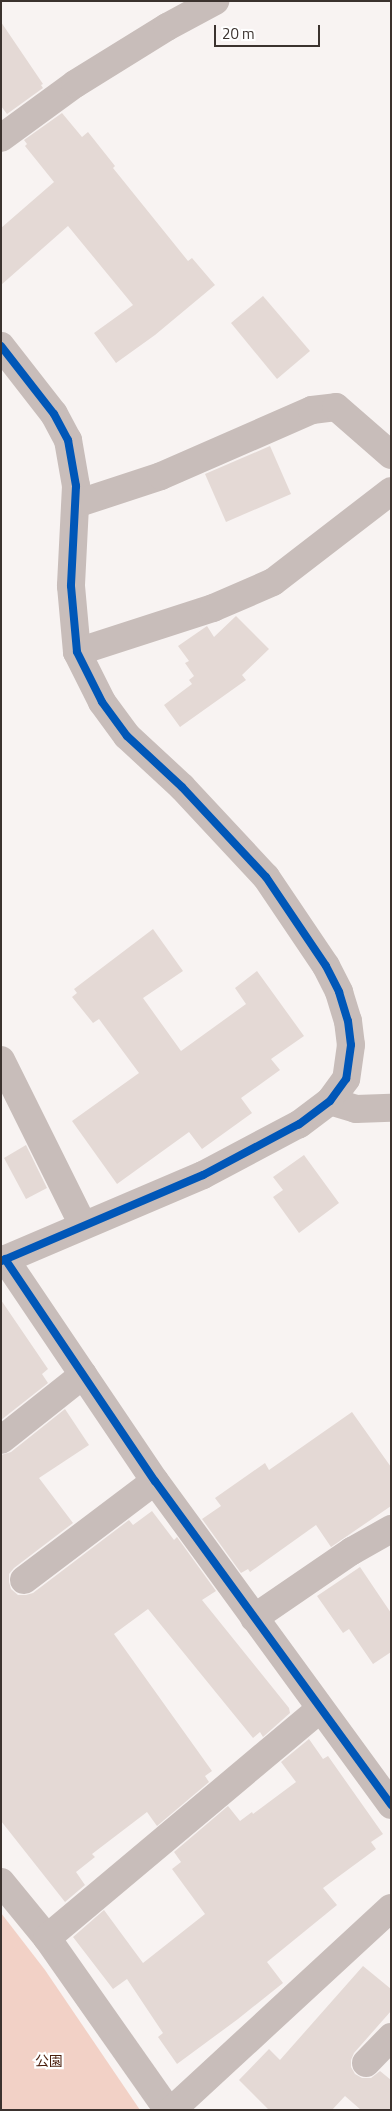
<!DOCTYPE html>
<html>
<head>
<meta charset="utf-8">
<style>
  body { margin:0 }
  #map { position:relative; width:392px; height:2111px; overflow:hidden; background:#f8f3f2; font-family:"Titillium Web","Noto Sans JP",sans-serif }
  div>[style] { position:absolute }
  .green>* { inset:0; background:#f2d1c6 }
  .building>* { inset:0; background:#e4d9d5 }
  .minor>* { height:28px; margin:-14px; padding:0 14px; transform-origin:14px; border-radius:14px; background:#c8bdba }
  .cycleway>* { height:8px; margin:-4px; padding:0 4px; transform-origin:4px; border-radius:4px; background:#0057b8 }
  span { translate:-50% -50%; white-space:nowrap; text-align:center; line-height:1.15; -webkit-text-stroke:4.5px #fff; paint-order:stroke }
  .park-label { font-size:14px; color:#4a1e0c }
  .frame { position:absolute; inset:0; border:2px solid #3b322e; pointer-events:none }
  .scale { position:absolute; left:214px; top:25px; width:106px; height:22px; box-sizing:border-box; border:2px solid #3b322e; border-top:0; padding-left:6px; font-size:15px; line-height:18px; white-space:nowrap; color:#3b322e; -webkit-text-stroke:4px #fff; paint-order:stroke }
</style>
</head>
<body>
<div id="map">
  <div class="green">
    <div style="clip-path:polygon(1px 1913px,45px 1970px,140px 2110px,1px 2110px)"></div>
  </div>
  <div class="building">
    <div style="clip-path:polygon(1px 22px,43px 84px,41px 85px,43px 88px,7px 114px,1px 106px)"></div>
    <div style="clip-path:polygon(62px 113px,82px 137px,88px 132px,115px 166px,113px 168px,188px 261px,192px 258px,215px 285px,155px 335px,116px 363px,94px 333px,133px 305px,68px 226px,1px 285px,1px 228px,54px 182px,25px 146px,27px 144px,24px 140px)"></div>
    <div style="clip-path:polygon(263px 296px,310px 351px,277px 379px,231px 323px)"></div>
    <div style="clip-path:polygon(270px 446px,291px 494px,226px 522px,205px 474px)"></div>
    <div style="clip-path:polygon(236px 616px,269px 649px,242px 675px,246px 680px,180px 727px,164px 705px,192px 684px,189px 680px,194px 676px,185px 663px,189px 661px,178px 646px,207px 626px,214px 637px)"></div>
    <div style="clip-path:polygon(153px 929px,183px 971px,143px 998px,181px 1051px,246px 1004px,235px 988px,257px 971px,304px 1036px,271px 1059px,280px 1070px,241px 1098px,252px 1113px,202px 1149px,189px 1132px,117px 1184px,72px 1121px,139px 1073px,99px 1019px,93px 1023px,72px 997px,77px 993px,74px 989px)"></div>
    <div style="clip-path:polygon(26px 1145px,47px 1188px,26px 1199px,4px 1158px)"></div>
    <div style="clip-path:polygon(304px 1155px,339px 1203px,299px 1233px,273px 1197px,283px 1190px,273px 1177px)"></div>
    <div style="clip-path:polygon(1px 1300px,48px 1369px,42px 1374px,48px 1383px,1px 1420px)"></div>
    <div style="clip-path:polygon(65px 1409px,89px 1445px,39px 1478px,73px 1523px,14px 1568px,9px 1574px,9px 1582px,11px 1589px,18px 1595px,26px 1595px,33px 1593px,129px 1520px,133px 1525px,152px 1511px,174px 1540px,177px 1537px,216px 1591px,202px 1600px,289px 1708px,290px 1713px,263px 1737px,260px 1732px,253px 1738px,148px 1609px,114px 1634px,212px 1771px,205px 1776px,209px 1782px,157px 1826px,147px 1812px,92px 1854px,95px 1857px,76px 1872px,85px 1885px,65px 1902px,1px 1821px,1px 1455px,11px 1452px)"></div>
    <div style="clip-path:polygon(352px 1412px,391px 1467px,391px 1506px,331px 1547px,316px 1525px,250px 1572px,248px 1569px,241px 1573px,202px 1519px,221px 1506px,215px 1498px,265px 1463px,269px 1470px)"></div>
    <div style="clip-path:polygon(360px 1567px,391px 1613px,391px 1652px,373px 1664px,349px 1629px,343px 1633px,317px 1596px)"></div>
    <div style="clip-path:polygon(309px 1739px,323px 1759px,328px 1756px,383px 1834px,371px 1842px,376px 1849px,323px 1888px,337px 1905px,267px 1962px,283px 1983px,238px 2019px,177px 2064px,158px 2037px,163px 2033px,127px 1979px,113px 1989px,73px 1937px,104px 1910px,143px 1963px,205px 1914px,172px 1869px,181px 1862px,174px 1852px,228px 1806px,240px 1821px,252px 1812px,253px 1814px,296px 1782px,281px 1762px)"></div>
    <div style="clip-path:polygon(363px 1966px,391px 1989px,391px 2011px,354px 2053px,351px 2060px,351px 2067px,355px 2074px,362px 2078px,371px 2078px,380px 2071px,391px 2080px,391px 2110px,361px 2110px,345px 2096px,332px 2110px,269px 2110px,239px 2080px,269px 2049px,280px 2060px)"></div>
  </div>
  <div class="minor">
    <div style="left:1px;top:138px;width:92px;rotate:-36.1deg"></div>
    <div style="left:75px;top:84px;width:108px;rotate:-31.8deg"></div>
    <div style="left:167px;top:27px;width:55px;rotate:-28.4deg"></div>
    <div style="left:1px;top:346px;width:86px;rotate:52.1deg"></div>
    <div style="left:54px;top:414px;width:30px;rotate:62deg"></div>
    <div style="left:68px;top:440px;width:47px;rotate:80.1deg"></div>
    <div style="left:76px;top:486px;width:100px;rotate:92.9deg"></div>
    <div style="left:71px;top:586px;width:66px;rotate:84.8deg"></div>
    <div style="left:77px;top:652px;width:56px;rotate:63.4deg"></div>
    <div style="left:102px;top:702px;width:42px;rotate:53.7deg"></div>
    <div style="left:127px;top:736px;width:75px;rotate:42.8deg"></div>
    <div style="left:182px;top:787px;width:123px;rotate:47deg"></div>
    <div style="left:266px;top:877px;width:107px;rotate:56deg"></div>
    <div style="left:326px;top:966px;width:29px;rotate:63deg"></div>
    <div style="left:339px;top:992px;width:30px;rotate:73deg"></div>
    <div style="left:348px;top:1021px;width:24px;rotate:83deg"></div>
    <div style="left:351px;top:1045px;width:34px;rotate:98deg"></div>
    <div style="left:346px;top:1079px;width:27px;rotate:126deg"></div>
    <div style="left:330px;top:1101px;width:39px;rotate:143deg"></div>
    <div style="left:299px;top:1124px;width:109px;rotate:152deg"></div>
    <div style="left:203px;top:1175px;width:220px;rotate:156.9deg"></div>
    <div style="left:76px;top:504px;width:89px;rotate:-18.2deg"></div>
    <div style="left:161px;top:476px;width:165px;rotate:-23.6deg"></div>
    <div style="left:312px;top:410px;width:24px;rotate:-7deg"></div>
    <div style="left:336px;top:407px;width:73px;rotate:41.1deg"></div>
    <div style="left:77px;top:652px;width:143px;rotate:-17.9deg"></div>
    <div style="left:213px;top:608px;width:65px;rotate:-23.4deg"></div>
    <div style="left:273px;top:582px;width:149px;rotate:-37.6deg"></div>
    <div style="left:1px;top:1060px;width:184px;rotate:63.6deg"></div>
    <div style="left:330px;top:1101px;width:27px;rotate:17deg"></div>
    <div style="left:356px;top:1109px;width:35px;rotate:-2deg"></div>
    <div style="left:5px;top:1259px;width:268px;rotate:56deg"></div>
    <div style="left:155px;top:1481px;width:401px;rotate:53.9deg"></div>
    <div style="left:1px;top:1440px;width:105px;rotate:-38.4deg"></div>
    <div style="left:24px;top:1580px;width:164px;rotate:-37.1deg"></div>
    <div style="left:254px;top:1618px;width:119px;rotate:-34.4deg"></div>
    <div style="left:352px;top:1551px;width:45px;rotate:-29.4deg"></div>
    <div style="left:1px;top:1882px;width:72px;rotate:50.6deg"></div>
    <div style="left:47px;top:1938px;width:210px;rotate:54.9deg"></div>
    <div style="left:47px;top:1938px;width:356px;rotate:-40deg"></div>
    <div style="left:366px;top:2063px;width:36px;rotate:-46deg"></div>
    <div style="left:172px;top:2110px;width:298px;rotate:-42.7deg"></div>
  </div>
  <div class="cycleway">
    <div style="left:1px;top:346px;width:86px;rotate:52.1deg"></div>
    <div style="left:54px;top:414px;width:30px;rotate:62deg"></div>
    <div style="left:68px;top:440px;width:47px;rotate:80.1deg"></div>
    <div style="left:76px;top:486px;width:100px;rotate:92.9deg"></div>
    <div style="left:71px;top:586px;width:66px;rotate:84.8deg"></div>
    <div style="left:77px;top:652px;width:56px;rotate:63.4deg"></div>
    <div style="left:102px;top:702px;width:42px;rotate:53.7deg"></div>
    <div style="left:127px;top:736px;width:75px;rotate:42.8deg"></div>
    <div style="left:182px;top:787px;width:123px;rotate:47deg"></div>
    <div style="left:266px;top:877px;width:107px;rotate:56deg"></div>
    <div style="left:326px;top:966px;width:29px;rotate:63deg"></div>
    <div style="left:339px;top:992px;width:30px;rotate:73deg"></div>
    <div style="left:348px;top:1021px;width:24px;rotate:83deg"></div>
    <div style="left:351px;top:1045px;width:34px;rotate:98deg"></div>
    <div style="left:346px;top:1079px;width:27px;rotate:126deg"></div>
    <div style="left:330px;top:1101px;width:39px;rotate:143deg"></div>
    <div style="left:299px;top:1124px;width:109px;rotate:152deg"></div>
    <div style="left:203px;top:1175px;width:220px;rotate:156.9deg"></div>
    <div style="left:5px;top:1259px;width:268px;rotate:56deg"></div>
    <div style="left:155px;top:1481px;width:401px;rotate:53.9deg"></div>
  </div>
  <div class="park-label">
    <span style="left:49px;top:2061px">公園</span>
  </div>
  <div class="frame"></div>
  <div class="scale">20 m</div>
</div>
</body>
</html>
